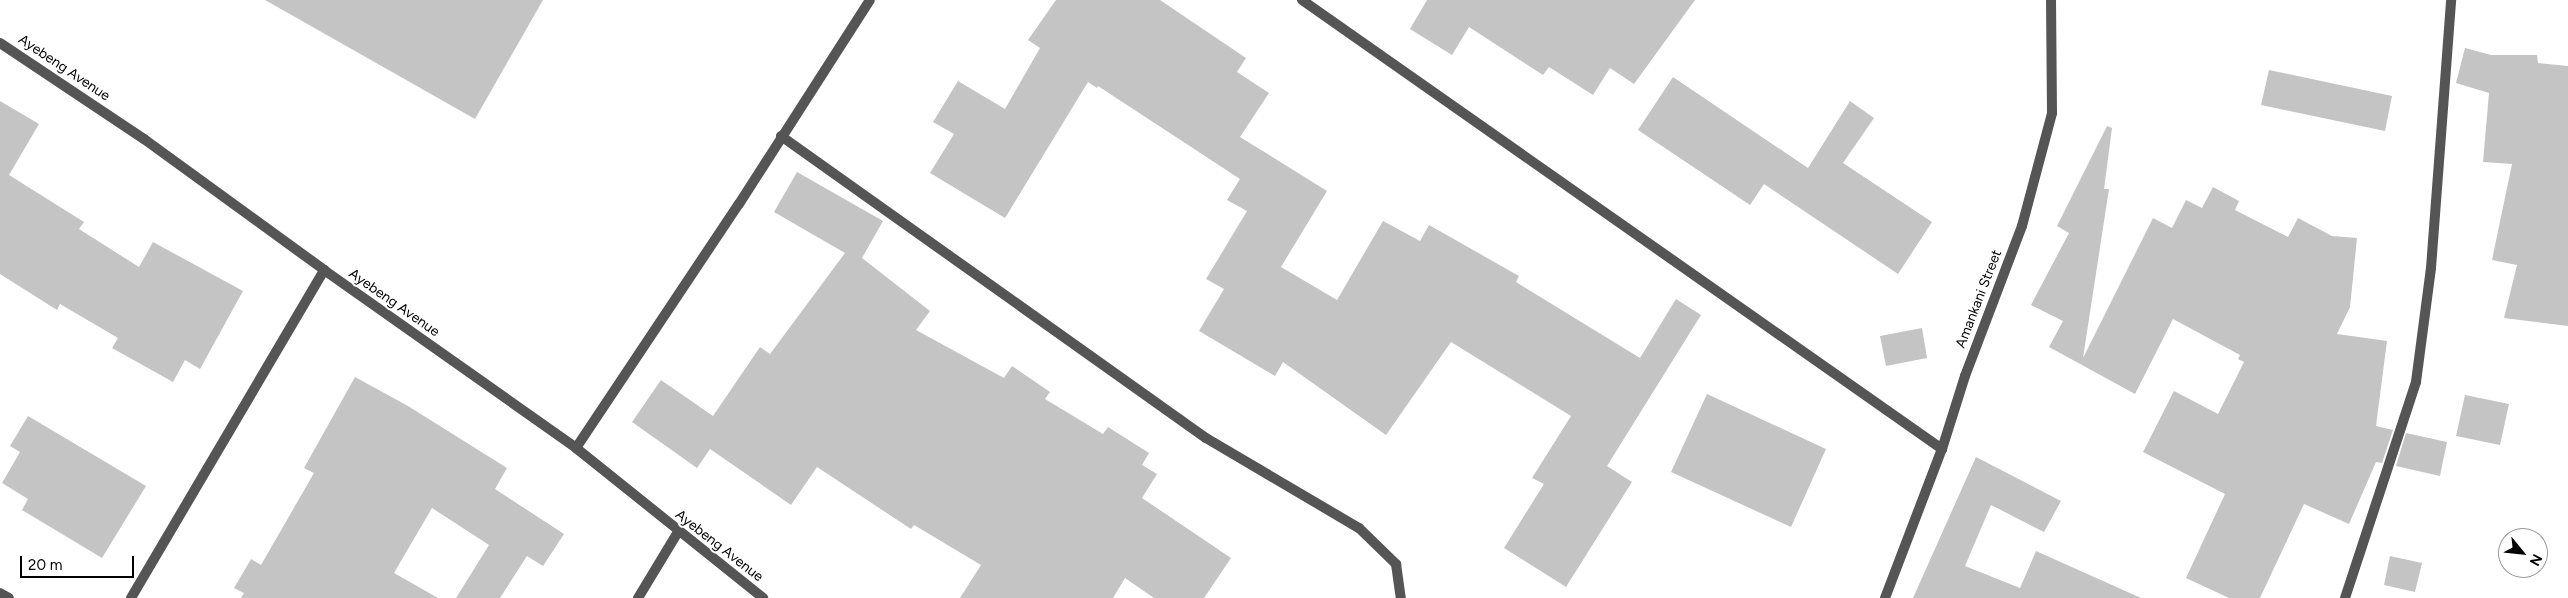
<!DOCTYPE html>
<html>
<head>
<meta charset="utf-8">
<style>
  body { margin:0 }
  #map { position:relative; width:2568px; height:598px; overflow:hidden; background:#fff; font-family:Figtree,sans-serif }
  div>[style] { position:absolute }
  .building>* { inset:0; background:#c4c4c4 }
  .street>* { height:10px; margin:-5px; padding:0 5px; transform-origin:5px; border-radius:5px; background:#555 }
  span { translate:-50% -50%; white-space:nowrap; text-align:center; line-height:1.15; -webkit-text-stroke:4px #fff; paint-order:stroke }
  .street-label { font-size:14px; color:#000 }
  .north { position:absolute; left:2498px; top:528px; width:50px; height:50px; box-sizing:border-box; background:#fff; border:1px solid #999; border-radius:50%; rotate:118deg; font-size:14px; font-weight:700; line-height:20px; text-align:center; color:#000 }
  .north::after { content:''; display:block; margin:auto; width:18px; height:22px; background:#000; clip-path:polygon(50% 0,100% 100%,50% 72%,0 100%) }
  .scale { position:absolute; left:20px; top:556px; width:114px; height:22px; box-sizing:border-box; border:2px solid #000; border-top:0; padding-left:6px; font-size:15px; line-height:18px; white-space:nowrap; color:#000; -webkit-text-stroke:4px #fff; paint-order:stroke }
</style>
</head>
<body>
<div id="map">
  <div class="building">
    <div style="clip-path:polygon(265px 0,543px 0,475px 119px)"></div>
    <div style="clip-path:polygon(1056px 0,1160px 0,1246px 58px,1237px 72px,1269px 93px,1240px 137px,1327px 191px,1281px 267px,1337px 300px,1383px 221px,1420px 241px,1429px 225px,1519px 276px,1516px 282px,1640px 358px,1676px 299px,1701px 315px,1607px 466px,1632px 482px,1566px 587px,1504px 548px,1544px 484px,1532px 478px,1571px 416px,1451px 342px,1386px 435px,1283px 362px,1275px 376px,1199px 331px,1224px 289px,1206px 279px,1247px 211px,1227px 200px,1240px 179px,1098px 86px,1097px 88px,1088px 82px,1005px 218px,930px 173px,954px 134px,933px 122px,958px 81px,1005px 109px,1040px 48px,1028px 40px)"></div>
    <div style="clip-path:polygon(1427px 0,1695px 0,1634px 84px,1610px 68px,1593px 95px,1549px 67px,1543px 75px,1469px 27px,1452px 55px,1410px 29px)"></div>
    <div style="clip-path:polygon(2465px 48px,2491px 55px,2537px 55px,2538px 63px,2568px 66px,2568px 326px,2504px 318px,2517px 265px,2492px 260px,2512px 164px,2483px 162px,2489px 93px,2456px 83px)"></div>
    <div style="clip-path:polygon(2269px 70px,2392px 96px,2385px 131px,2261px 105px)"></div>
    <div style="clip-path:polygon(1673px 77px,1808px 168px,1850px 101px,1874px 118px,1843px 163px,1932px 222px,1898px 274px,1764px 184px,1750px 205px,1638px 130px)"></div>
    <div style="clip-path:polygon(0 101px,39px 124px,9px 175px,84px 222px,79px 229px,139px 267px,153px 242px,243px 291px,200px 369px,185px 360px,173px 382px,112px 348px,118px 338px,60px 304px,57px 310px,0 274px)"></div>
    <div style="clip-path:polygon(2107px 126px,2112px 128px,2104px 189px,2109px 189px,2083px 358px,2153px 218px,2172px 228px,2186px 200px,2202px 208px,2213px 187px,2239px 201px,2235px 210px,2288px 237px,2298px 218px,2332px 236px,2357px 238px,2350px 307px,2337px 334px,2387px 341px,2376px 426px,2393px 430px,2382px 463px,2376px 462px,2349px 524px,2304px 504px,2260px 598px,2229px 598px,2186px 578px,2225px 494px,2143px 452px,2174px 391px,2218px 414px,2244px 362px,2238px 359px,2240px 355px,2173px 319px,2135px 394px,2049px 347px,2063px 321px,2031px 305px,2069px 233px,2057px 226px)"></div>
    <div style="clip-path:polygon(797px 172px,883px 221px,862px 258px,930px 311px,916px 330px,1004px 378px,1012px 366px,1050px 392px,1045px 399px,1103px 434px,1108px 427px,1149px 453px,1142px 465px,1157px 474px,1142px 498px,1231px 558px,1204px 598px,1154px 598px,1125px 578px,1113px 598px,960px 598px,981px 565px,914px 525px,911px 529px,817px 467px,791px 505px,710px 449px,697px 468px,632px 422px,661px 380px,713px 416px,760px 347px,770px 354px,845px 253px,774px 212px)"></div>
    <div style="clip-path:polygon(1922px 328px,1927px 358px,1886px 366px,1880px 336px)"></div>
    <div style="clip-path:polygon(355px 377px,408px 406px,507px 468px,495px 489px,564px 534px,543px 566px,527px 556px,500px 598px,456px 598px,489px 545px,432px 508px,394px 573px,438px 598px,241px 598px,244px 593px,234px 588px,251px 559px,261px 565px,314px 473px,304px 468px)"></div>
    <div style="clip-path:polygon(1707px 394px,1826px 449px,1791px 527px,1671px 472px)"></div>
    <div style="clip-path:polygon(2465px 395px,2509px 404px,2500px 445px,2456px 436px)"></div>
    <div style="clip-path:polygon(28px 416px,146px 486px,102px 558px,22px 510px,28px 499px,2px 483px,20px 452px,10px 446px)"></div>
    <div style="clip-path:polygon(2406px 433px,2447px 442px,2440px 476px,2396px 466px)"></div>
    <div style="clip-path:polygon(1976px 457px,2061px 501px,2044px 532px,1991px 505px,1965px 566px,2020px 588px,2036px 551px,2141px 598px,1913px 598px)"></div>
    <div style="clip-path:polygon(2390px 556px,2422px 563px,2415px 592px,2384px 585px)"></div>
  </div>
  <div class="street">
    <div style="left:1302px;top:0;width:782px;rotate:35.05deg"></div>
    <div style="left:0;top:43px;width:173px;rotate:33.7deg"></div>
    <div style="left:144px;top:139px;width:223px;rotate:36deg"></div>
    <div style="left:324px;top:270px;width:309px;rotate:35.2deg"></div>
    <div style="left:576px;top:448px;width:240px;rotate:38.7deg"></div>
    <div style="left:781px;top:136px;width:521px;rotate:35.4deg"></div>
    <div style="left:1206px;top:438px;width:178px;rotate:30.5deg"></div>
    <div style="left:1359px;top:528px;width:52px;rotate:44.2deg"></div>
    <div style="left:1396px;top:564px;width:34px;rotate:82deg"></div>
    <div style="left:576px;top:448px;width:293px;rotate:-56.3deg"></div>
    <div style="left:739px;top:204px;width:242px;rotate:-57.3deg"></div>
    <div style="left:0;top:593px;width:10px;rotate:29deg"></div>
    <div style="left:131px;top:598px;width:381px;rotate:-59.5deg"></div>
    <div style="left:638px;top:598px;width:77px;rotate:-58.8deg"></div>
    <div style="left:1885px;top:598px;width:160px;rotate:-69.1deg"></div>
    <div style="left:1942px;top:449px;width:77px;rotate:-72.5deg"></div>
    <div style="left:1965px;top:376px;width:160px;rotate:-69.2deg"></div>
    <div style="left:2022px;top:226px;width:117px;rotate:-75.1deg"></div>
    <div style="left:2052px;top:113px;width:113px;rotate:-90.5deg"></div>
    <div style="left:2345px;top:598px;width:227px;rotate:-71.8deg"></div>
    <div style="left:2416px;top:382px;width:115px;rotate:-82.5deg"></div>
    <div style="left:2431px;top:268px;width:269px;rotate:-85.7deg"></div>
  </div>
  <div class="street-label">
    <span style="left:64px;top:68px;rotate:34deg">Ayebeng Avenue</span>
    <span style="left:1979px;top:299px;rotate:-69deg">Amankani Street</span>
    <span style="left:394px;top:303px;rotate:35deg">Ayebeng Avenue</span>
    <span style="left:719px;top:546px;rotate:38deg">Ayebeng Avenue</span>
  </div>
  <div class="north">N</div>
  <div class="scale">20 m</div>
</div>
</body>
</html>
